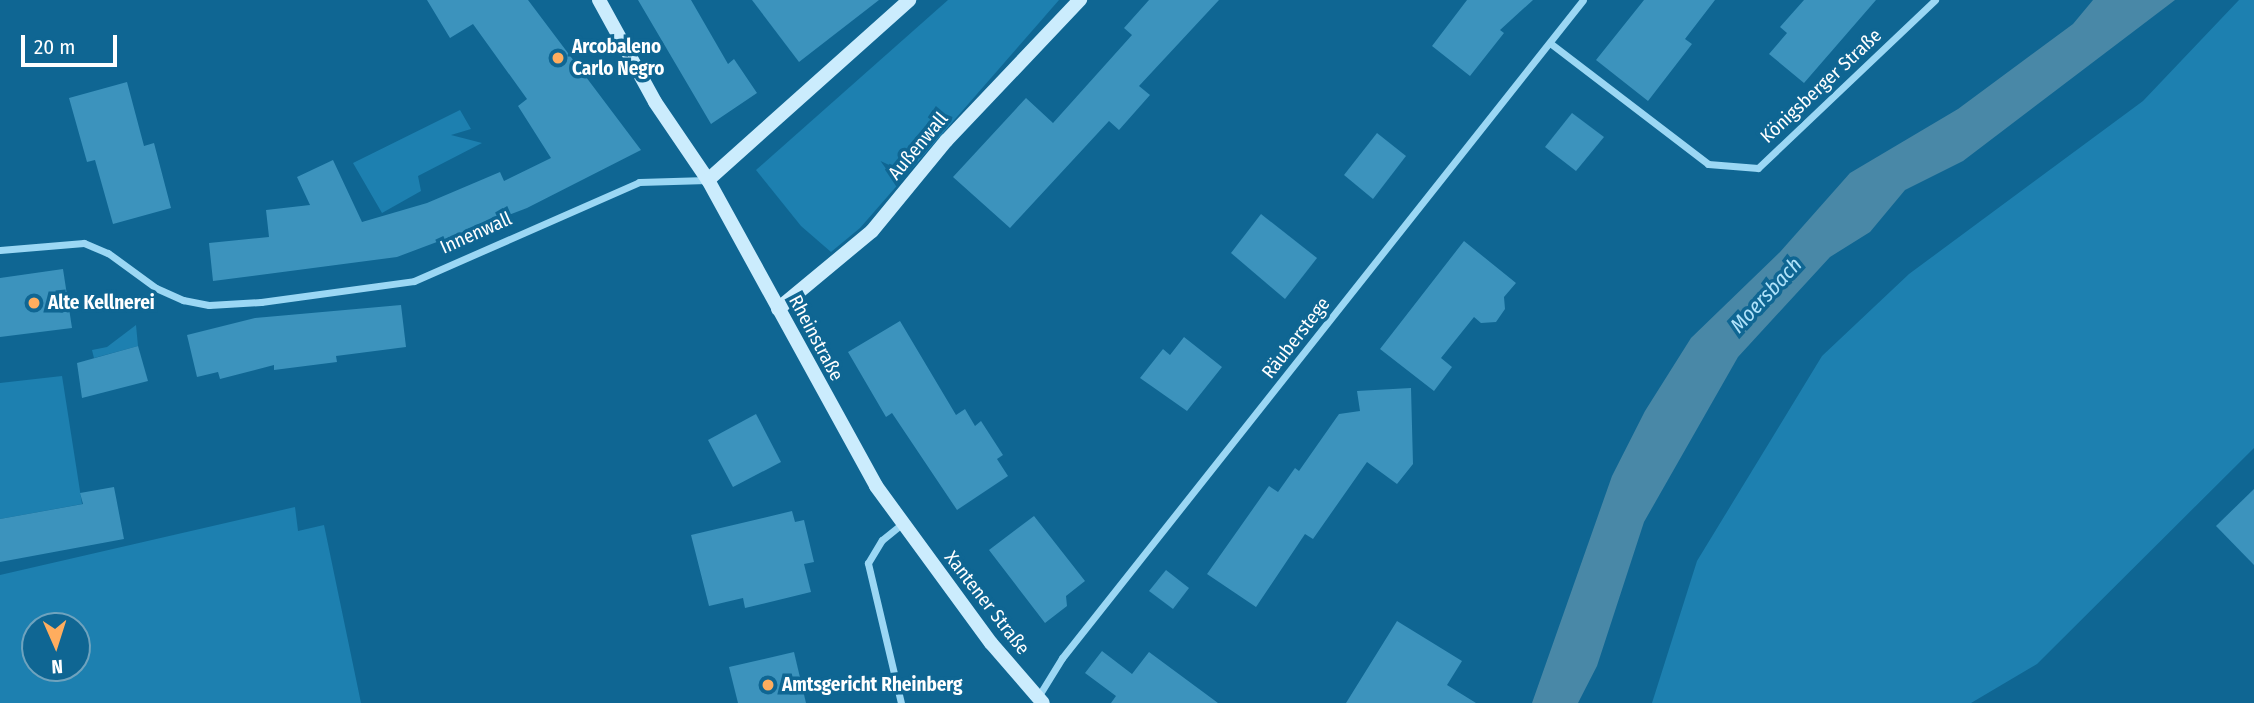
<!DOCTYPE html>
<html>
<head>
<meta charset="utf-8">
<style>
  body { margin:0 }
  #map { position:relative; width:2254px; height:703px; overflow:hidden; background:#0f6693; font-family:"Fira Sans Condensed",sans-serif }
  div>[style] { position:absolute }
  .green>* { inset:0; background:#1d80b0 }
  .water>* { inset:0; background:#4988a7 }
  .building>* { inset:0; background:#3c93bd }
  .street>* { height:7px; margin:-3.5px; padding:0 3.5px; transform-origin:3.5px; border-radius:3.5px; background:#9bd7f4 }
  .secondary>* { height:14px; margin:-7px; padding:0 7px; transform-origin:7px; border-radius:7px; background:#cbecfd }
  .dots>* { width:19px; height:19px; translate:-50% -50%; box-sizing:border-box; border:4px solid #0f6693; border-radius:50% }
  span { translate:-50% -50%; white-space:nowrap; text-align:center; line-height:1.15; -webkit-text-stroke:7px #0f6693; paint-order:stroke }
  .poi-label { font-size:19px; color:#fff; font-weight:700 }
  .left { translate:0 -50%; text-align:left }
  .street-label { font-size:19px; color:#fff }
  .water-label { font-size:21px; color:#b0e3fb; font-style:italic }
  .north { position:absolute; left:21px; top:612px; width:70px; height:70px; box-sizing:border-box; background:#0f6693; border:2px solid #6fa3be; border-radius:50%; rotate:177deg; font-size:19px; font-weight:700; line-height:28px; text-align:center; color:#fff }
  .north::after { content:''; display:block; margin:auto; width:24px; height:32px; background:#ffad5e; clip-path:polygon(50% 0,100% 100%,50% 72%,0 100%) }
  .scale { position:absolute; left:21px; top:35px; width:96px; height:32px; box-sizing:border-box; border:4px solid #fff; border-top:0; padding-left:9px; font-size:21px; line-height:24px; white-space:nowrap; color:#fff; -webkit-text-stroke:5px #0f6693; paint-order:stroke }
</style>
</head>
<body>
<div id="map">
  <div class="green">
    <div style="clip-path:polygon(948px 0,1059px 0,860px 228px,831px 252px,801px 226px,756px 170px)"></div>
    <div style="clip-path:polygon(2239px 0,2254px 0,2254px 448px,2037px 664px,1971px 703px,1652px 703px,1697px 561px,1822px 356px,1909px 274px,2143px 101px)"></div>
    <div style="clip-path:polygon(460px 110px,471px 129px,451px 135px,482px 143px,418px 176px,421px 191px,382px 213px,353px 163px)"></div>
    <div style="clip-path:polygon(136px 325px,138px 346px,94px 358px,92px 350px,107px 347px)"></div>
    <div style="clip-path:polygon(62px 376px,82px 504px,0 519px,0 383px)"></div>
    <div style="clip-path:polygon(evenodd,295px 507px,298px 531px,324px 525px,361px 703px,0 703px,0 575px,295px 507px,35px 626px,77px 626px,77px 668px,35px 668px,35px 626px)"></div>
  </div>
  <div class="water">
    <div style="clip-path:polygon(2093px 0,2175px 0,1963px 161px,1905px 190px,1870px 232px,1830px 257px,1738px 357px,1644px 522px,1597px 666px,1578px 703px,1532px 703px,1612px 476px,1645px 411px,1691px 338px,1780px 252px,1850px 173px,1958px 109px,2073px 24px)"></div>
  </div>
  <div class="building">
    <div style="clip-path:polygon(427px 0,528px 0,641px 150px,527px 208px,397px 257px,213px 281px,209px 243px,269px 237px,266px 210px,310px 205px,297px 177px,333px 160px,362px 222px,427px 203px,500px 172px,504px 181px,551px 158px,518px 106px,527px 99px,473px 24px,450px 38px)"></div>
    <div style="clip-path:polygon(638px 0,691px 0,728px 64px,734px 59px,757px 93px,711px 124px)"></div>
    <div style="clip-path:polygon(752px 0,879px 0,799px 62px)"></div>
    <div style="clip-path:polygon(1149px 0,1219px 0,1139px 86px,1150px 95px,1119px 130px,1109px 121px,1010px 228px,953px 177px,1026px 98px,1053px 123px,1132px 35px,1124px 28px)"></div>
    <div style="clip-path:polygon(1467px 0,1533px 0,1500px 30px,1504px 33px,1470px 76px,1432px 46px)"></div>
    <div style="clip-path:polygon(1644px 0,1715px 0,1685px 39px,1692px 44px,1648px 101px,1596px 60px)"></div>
    <div style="clip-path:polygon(1804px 0,1876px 0,1804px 83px,1769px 54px,1787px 33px,1780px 27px)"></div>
    <div style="clip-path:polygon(127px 82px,144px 146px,154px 143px,171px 208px,113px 224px,95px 160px,87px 162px,69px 98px)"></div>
    <div style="clip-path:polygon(1572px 113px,1604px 137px,1576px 171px,1545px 147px)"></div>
    <div style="clip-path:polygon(1377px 133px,1406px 156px,1373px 199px,1344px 175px)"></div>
    <div style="clip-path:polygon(1261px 214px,1317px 258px,1285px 299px,1231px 253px)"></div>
    <div style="clip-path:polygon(1464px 241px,1516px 283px,1504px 297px,1505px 309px,1496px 322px,1481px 323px,1474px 317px,1441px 358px,1452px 367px,1434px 391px,1380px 349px)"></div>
    <div style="clip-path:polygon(63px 269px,72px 328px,0 337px,0 278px)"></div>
    <div style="clip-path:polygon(401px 305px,406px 347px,336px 356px,337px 362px,274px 370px,274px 365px,220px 379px,218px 372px,197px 377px,187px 335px,255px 318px)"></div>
    <div style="clip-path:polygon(900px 321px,956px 415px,965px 409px,975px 426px,981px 421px,1003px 455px,997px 459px,1008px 476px,957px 510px,892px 413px,886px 417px,848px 352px)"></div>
    <div style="clip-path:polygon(1184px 337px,1222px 367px,1187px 411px,1140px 378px,1163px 349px,1170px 355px)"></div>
    <div style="clip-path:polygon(138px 346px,148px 381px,82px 398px,77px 363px)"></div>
    <div style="clip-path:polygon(1411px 388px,1413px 464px,1397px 484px,1367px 462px,1313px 539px,1305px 534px,1256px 607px,1207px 574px,1269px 486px,1278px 492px,1295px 468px,1299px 471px,1339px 414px,1360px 411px,1357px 391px)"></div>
    <div style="clip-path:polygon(756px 414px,781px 462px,733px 487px,708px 440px)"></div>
    <div style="clip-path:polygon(114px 487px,124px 539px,0 562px,0 519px,83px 504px,80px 493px)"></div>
    <div style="clip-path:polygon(2254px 489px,2254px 565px,2216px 526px)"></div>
    <div style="clip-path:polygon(792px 511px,795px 522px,804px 520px,814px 562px,804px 564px,811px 592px,745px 608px,743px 598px,709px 606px,691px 535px)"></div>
    <div style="clip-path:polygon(1034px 516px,1085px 581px,1066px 596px,1067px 606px,1045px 623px,989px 550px)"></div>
    <div style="clip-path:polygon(1166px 570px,1189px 588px,1173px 609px,1149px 591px)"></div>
    <div style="clip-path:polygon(1397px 621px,1462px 661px,1447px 685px,1476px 703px,1346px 703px)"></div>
    <div style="clip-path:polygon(1102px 651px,1132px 674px,1149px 652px,1218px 703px,1111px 703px,1116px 696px,1085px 673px)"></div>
    <div style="clip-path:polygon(794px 652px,806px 703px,738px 703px,729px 667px)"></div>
  </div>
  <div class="street">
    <div style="left:1550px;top:43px;width:199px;rotate:37.4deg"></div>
    <div style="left:1708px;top:164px;width:50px;rotate:4.6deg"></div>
    <div style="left:1758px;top:168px;width:244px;rotate:-43.5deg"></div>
    <div style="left:0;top:250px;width:84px;rotate:-4.8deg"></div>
    <div style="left:84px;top:243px;width:26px;rotate:23deg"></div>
    <div style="left:108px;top:253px;width:59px;rotate:36.1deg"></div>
    <div style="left:156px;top:288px;width:30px;rotate:24deg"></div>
    <div style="left:183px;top:300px;width:26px;rotate:11deg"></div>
    <div style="left:209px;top:305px;width:52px;rotate:-3.3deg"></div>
    <div style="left:261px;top:302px;width:154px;rotate:-7.8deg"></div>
    <div style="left:414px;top:281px;width:246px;rotate:-23.7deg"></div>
    <div style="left:639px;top:182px;width:68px;rotate:-1.7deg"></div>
    <div style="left:1038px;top:697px;width:46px;rotate:-58.4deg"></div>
    <div style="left:1062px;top:658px;width:839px;rotate:-51.63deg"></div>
    <div style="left:901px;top:703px;width:144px;rotate:-103.3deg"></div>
    <div style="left:868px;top:563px;width:27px;rotate:-59deg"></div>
    <div style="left:882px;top:540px;width:26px;rotate:-39deg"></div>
  </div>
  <div class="secondary">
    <div style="left:599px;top:0;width:116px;rotate:61.2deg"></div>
    <div style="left:655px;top:102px;width:94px;rotate:55.8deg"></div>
    <div style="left:708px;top:180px;width:349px;rotate:61.2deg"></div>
    <div style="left:876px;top:486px;width:195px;rotate:53.8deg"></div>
    <div style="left:991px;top:643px;width:79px;rotate:49.1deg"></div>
    <div style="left:708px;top:180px;width:270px;rotate:-41.8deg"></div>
    <div style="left:778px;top:309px;width:122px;rotate:-39.7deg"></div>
    <div style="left:872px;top:231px;width:117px;rotate:-50.6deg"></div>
    <div style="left:946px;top:141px;width:195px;rotate:-46.5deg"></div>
  </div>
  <div class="dots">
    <div style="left:558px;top:58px;background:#ffad5e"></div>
    <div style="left:34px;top:303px;background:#ffad5e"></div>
    <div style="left:768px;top:685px;background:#ffad5e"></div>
  </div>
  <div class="poi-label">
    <span class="left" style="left:572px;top:58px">Arcobaleno<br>Carlo Negro</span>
    <span class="left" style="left:48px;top:303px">Alte Kellnerei</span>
    <span class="left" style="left:782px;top:685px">Amtsgericht Rheinberg</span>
  </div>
  <div class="street-label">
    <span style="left:1821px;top:86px;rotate:-43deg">Königsberger Straße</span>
    <span style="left:918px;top:146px;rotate:-50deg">Außenwall</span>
    <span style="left:476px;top:233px;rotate:-24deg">Innenwall</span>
    <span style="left:816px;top:338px;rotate:62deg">Rheinstraße</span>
    <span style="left:1296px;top:338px;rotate:-52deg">Räuberstege</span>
    <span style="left:987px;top:603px;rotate:52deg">Xantener Straße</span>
  </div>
  <div class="water-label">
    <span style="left:1766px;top:295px;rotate:-47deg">Moersbach</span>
  </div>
  <div class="north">N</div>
  <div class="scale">20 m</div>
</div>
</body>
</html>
